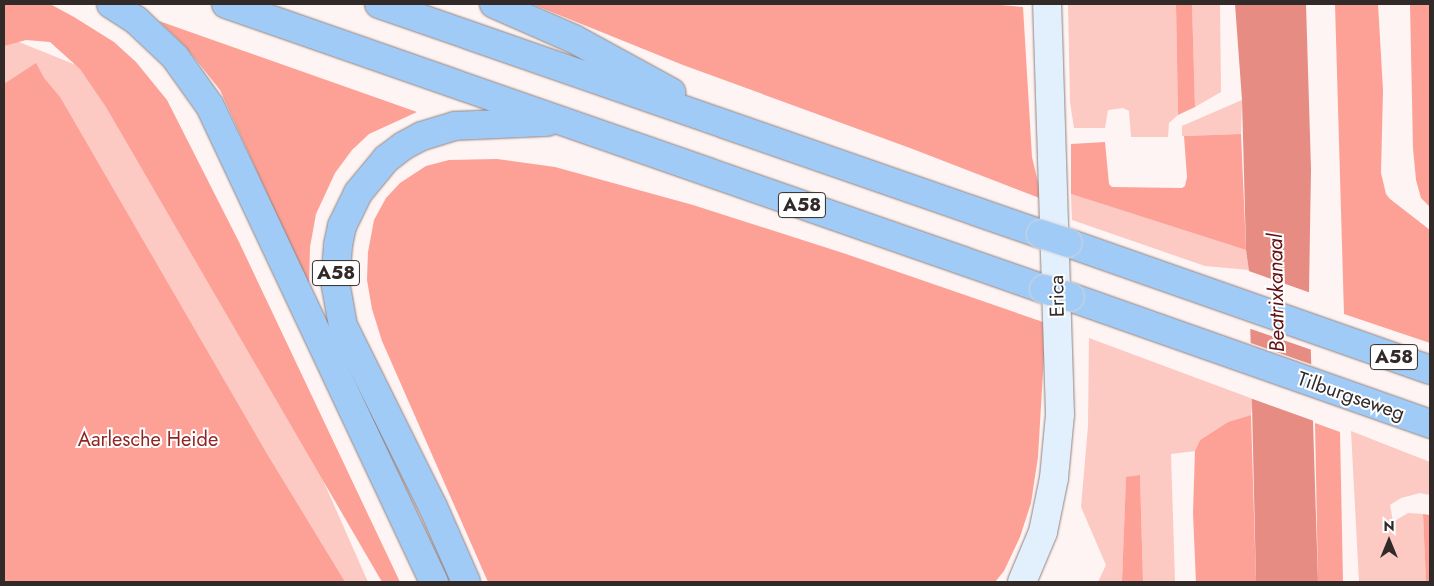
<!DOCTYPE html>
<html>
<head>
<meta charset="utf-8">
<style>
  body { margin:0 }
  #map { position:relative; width:1434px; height:586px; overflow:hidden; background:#fdf4f3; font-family:Jost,sans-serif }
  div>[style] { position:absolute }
  .green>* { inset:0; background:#fcc9c3 }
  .forest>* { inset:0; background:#fda096 }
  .water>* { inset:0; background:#e78c83 }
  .pier>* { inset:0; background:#fdf4f3 }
  .roads { filter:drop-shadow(0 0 1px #92807e) drop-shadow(0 0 1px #92807e) }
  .secondary>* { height:28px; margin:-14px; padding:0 14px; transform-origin:14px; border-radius:14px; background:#e2effc }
  .motorway>* { height:28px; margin:-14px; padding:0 14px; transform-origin:14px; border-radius:14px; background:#a0cbf6 }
  .bridges { filter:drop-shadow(0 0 1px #d6d4d4) drop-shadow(0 0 1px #d6d4d4) }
  .motorway-bridge>* { height:28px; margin:-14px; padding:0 14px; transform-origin:14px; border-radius:14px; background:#a0cbf6 }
  span { translate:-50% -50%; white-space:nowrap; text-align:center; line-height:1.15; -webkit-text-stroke:4px #fff; paint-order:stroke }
  .shield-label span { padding:1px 4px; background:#fff; border:1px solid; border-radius:4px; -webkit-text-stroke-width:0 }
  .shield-label { font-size:19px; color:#322a29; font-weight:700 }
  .street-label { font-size:20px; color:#322a29 }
  .park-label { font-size:20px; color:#902524 }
  .water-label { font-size:21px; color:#611011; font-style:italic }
  .frame { position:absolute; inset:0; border:5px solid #322a29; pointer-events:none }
  .north { position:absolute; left:1364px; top:516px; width:50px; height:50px; -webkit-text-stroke:4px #fff; paint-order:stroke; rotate:0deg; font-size:14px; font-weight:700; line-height:20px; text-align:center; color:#322a29 }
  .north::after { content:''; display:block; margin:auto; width:18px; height:22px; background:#322a29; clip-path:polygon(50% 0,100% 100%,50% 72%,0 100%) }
</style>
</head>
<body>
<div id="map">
  <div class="green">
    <div style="clip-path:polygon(1068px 4px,1176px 4px,1178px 115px,1169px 123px,1168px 137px,1131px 137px,1129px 111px,1123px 108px,1108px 110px,1105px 128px,1074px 128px,1070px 102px)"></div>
    <div style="clip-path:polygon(1192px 4px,1220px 4px,1221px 92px,1195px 107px)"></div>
    <div style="clip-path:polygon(4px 36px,153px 96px,368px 582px,4px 582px)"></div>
    <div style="clip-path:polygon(1242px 100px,1241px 134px,1182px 136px,1182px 126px)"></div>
    <div style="clip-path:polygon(1071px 194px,1246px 250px,1249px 270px,1205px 266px,1072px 220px)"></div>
    <div style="clip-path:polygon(1089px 338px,1253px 399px,1251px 415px,1228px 422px,1200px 440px,1195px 451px,1171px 454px,1175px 582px,1143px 582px,1140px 475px,1126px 478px,1122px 582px,1098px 582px,1106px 565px,1081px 507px,1088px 426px)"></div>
    <div style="clip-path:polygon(1351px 431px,1430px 462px,1430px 495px,1420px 493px,1401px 498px,1390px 505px,1393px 522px,1408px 513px,1423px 514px,1426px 582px,1359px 582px)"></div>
  </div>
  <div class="forest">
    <div style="clip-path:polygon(4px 4px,50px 4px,74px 17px,114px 42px,136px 62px,167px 100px,239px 242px,400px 582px,382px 582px,106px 107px,80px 69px,50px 42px,26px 40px,4px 46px)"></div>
    <div style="clip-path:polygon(532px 4px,989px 4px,1023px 7px,1032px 157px,1042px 199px,910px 148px,683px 65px)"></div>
    <div style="clip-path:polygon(1176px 4px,1192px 4px,1195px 107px,1178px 115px)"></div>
    <div style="clip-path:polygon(1335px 4px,1378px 4px,1383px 90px,1381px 173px,1386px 194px,1390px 199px,1430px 230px,1430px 343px,1344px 314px)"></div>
    <div style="clip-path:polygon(1410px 4px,1430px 4px,1430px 207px,1421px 198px,1416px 180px,1413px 148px)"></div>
    <div style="clip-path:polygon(159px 21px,417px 112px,369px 134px,352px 150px,335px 173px,316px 214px,310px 247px,309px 286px,220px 90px,185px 46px)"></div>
    <div style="clip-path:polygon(36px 63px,44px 78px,60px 97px,267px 454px,345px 582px,4px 582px,4px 84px)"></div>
    <div style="clip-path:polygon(1241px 134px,1246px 250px,1071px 194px,1071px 144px,1105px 142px,1109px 184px,1112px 187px,1182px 188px,1185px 186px,1187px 177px,1184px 136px)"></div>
    <div style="clip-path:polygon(497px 159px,555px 167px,693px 205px,846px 254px,1043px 322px,1044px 355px,1038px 457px,1031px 503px,1020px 537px,1004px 571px,995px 582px,488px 582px,382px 341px,372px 309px,367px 280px,368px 252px,374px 220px,386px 198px,400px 183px,426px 166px,449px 160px)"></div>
    <div style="clip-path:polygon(1251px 415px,1256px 582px,1196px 582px,1193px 513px,1195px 451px,1200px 440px,1228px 422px)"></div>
    <div style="clip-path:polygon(1315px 423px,1340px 432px,1343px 582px,1318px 582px)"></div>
    <div style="clip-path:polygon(1140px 475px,1143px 582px,1122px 582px,1126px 477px)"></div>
    <div style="clip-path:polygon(1423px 514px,1430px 515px,1430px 582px,1426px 582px)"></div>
  </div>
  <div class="water">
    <div style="clip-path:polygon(1235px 4px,1306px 4px,1311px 169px,1309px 292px,1318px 582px,1256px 582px,1249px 271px,1246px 250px,1242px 100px)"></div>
  </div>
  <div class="pier">
    <div style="clip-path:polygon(1246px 270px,1311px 293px,1312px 350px,1248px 328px)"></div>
    <div style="clip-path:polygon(1248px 342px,1313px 365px,1314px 421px,1250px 398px)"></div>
  </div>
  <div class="roads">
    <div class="secondary">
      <div style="left:1022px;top:582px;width:54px;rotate:-67.2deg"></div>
      <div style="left:1043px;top:532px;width:55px;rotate:-78.5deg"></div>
      <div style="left:1054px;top:478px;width:64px;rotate:-84.6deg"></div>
      <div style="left:1060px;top:414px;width:410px;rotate:-91.8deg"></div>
    </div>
    <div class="motorway">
      <div style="left:111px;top:4px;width:30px;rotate:33deg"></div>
      <div style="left:136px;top:20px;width:54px;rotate:43.5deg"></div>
      <div style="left:175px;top:57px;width:60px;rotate:54.5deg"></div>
      <div style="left:210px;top:106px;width:526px;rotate:64.8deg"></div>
      <div style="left:226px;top:4px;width:866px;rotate:19.21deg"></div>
      <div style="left:379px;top:4px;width:701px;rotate:19.16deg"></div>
      <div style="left:494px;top:4px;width:87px;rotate:23.6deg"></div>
      <div style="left:574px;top:39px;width:111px;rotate:28.7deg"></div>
      <div style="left:1068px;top:243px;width:384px;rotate:19.3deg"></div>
      <div style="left:1070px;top:297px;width:382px;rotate:19.4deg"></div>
      <div style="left:466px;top:582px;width:82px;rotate:-113.7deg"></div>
      <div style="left:433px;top:507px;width:202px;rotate:-116.4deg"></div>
      <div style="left:343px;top:326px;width:46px;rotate:-100.1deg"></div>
      <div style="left:335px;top:281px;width:36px;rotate:-85deg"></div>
      <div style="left:338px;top:245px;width:19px;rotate:-78deg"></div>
      <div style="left:342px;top:226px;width:37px;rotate:-64deg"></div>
      <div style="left:358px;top:193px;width:44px;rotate:-50.5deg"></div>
      <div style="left:386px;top:159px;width:21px;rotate:-37deg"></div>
      <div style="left:403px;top:146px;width:21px;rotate:-28deg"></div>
      <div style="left:422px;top:136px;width:34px;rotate:-17deg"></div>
      <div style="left:455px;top:126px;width:92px;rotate:-2.5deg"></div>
    </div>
  </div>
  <div class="bridges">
    <div class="motorway-bridge">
      <div style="left:1041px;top:234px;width:28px;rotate:18deg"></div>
      <div style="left:1044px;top:289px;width:27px;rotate:17deg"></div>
    </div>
  </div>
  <div class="shield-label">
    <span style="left:802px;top:205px">A58</span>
    <span style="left:336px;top:273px">A58</span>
    <span style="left:1394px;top:357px">A58</span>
  </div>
  <div class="street-label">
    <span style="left:1057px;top:296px;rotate:-91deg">Erica</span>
    <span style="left:1351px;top:396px;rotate:19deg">Tilburgseweg</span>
  </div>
  <div class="park-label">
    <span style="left:148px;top:439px">Aarlesche Heide</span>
  </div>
  <div class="water-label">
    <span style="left:1276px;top:293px;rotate:-91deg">Beatrixkanaal</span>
  </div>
  <div class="frame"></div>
  <div class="north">N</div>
</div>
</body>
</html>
